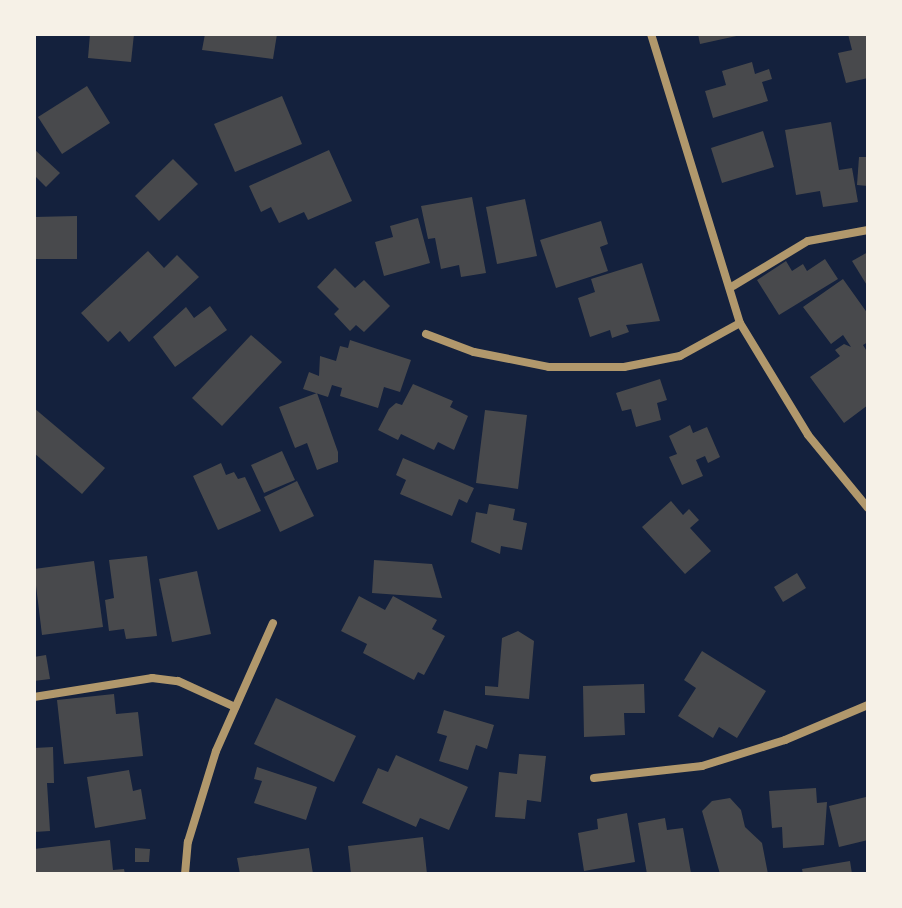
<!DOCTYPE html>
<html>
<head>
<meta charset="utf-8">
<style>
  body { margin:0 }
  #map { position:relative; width:902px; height:908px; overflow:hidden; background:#14213d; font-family:"Archivo Narrow",sans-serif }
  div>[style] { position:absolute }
  .building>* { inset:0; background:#48494c }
  .minor>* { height:8px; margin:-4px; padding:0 4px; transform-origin:4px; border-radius:4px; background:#b1986c }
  span { translate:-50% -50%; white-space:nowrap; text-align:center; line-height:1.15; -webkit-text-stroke:8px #f6f1e7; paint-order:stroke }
  .frame { position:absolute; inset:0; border:36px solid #f6f1e7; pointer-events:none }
</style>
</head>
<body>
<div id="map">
  <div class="building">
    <div style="clip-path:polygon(90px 34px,134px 34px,131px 62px,88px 58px)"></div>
    <div style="clip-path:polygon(205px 34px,277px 34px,273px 59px,202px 50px)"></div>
    <div style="clip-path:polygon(698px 34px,741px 34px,741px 35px,700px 44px)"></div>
    <div style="clip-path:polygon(848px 34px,868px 34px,868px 78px,846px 83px,838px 53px,852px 50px)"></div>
    <div style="clip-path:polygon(752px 62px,755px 74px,769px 69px,772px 79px,762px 82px,768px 101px,713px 118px,705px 91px,726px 85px,722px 71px)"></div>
    <div style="clip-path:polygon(87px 86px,110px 123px,62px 154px,38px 117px)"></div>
    <div style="clip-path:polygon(282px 96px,302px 144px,235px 172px,214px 124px)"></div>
    <div style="clip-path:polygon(831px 122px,839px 170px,852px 168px,858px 202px,823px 207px,820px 191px,796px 195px,785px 130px)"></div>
    <div style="clip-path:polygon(763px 131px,774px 167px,722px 183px,711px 148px)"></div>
    <div style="clip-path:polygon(34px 149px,60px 173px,46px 187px,34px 175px)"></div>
    <div style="clip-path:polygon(329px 150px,352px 201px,308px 220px,304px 212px,279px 223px,271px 207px,261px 212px,249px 186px)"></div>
    <div style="clip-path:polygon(859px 157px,868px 157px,868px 186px,857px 185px)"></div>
    <div style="clip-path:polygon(173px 159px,198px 184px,159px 221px,135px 196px)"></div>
    <div style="clip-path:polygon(472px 197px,486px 273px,461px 277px,459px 265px,441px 269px,435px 238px,428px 239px,421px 206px)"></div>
    <div style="clip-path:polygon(525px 199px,537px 256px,497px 264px,486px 207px)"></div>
    <div style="clip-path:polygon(77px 216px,77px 259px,34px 259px,34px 217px)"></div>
    <div style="clip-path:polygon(418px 218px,430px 263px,384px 276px,375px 242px,393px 237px,390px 226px)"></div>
    <div style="clip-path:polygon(601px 221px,608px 244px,600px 247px,608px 271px,556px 288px,540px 240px)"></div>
    <div style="clip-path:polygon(148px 251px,164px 268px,177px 255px,199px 277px,129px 342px,120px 331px,108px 342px,81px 313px)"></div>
    <div style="clip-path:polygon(868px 252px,868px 287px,852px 261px)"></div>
    <div style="clip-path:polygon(825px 259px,838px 279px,779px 315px,757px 280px,786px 261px,792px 271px,803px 264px,807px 271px)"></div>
    <div style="clip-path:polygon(642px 263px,660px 321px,626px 325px,629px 332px,612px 338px,610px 330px,590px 337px,578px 298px,595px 292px,591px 279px)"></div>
    <div style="clip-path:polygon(335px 268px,355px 288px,364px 280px,390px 306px,364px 332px,356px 325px,350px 331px,334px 314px,339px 309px,317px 287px)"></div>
    <div style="clip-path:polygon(843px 279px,868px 314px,868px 342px,863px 345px,868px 353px,868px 405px,844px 423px,810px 377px,840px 356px,835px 350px,844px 344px,851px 347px,843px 335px,831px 344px,803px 307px)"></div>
    <div style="clip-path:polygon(210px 306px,227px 330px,175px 367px,153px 337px,186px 307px,194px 318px)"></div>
    <div style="clip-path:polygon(251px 335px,282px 362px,222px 426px,192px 398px)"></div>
    <div style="clip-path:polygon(350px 340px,411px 360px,400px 392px,384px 387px,378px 408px,340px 396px,342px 388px,332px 385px,328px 397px,303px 389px,309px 372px,319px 376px,320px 356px,336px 361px,340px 346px,348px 348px)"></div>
    <div style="clip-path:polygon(660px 379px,667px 400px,657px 403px,661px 420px,636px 427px,631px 409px,622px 411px,616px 393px)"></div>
    <div style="clip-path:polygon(413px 384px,453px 401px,450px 407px,468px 416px,454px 450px,438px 442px,434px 450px,401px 434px,398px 440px,378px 430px,389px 409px,396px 403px,402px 405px)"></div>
    <div style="clip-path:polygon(317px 393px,338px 452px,338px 462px,317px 470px,307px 443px,295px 448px,279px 407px)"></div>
    <div style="clip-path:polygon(34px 408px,105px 468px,82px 494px,34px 453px)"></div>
    <div style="clip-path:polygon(485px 410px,527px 415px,518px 489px,476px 483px)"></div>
    <div style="clip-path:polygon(690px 425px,693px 433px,707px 427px,720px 457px,708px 463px,705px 456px,696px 460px,703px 476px,682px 485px,669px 457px,677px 454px,669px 436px)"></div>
    <div style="clip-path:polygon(282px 451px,295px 480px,264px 493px,251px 465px)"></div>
    <div style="clip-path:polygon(403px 458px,474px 488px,467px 503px,459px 499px,452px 516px,400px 494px,406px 480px,396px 475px)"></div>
    <div style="clip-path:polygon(221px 463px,226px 475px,234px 472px,238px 479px,245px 477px,261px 511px,218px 530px,193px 476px)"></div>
    <div style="clip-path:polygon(297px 481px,314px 516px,280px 532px,264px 497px)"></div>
    <div style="clip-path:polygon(671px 501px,683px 515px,689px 509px,699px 520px,690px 528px,711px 551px,685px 574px,642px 527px)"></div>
    <div style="clip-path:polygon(489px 504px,515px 509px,513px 520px,527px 523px,522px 550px,501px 546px,500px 554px,471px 542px,476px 512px,487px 514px)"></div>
    <div style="clip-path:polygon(147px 556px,157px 636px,126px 639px,124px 629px,109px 631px,105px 600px,114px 598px,109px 560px)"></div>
    <div style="clip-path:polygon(374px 560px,432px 564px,442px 598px,372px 593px)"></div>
    <div style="clip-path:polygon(94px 561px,103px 627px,42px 635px,34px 569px)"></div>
    <div style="clip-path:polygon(197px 571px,211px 634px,172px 642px,159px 579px)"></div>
    <div style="clip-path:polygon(797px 573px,806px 588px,783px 602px,774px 587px)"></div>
    <div style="clip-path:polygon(359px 596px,385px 610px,393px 596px,437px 620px,432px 629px,445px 636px,424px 675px,418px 672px,414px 680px,363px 653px,367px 644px,341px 631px)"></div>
    <div style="clip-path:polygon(518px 631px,534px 641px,529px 699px,485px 695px,485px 686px,498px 687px,502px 638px)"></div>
    <div style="clip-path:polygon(702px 651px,766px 691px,737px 738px,719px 727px,713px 738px,678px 716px,696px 688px,684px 680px)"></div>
    <div style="clip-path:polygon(46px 655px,50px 679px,34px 681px,34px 657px)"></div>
    <div style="clip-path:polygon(644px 684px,645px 713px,624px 713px,625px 735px,584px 737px,583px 686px)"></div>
    <div style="clip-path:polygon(114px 694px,116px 714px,138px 712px,143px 756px,64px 764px,57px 700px)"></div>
    <div style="clip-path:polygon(276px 698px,356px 736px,334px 782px,254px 744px)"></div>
    <div style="clip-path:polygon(444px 710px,494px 725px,487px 749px,476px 745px,468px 770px,439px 761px,447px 736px,437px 733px)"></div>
    <div style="clip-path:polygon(53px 747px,54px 783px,47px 783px,50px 831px,34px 832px,34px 748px)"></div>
    <div style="clip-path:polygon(519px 754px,546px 756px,541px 802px,527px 800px,525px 819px,495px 817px,499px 772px,517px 774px)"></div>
    <div style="clip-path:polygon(396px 755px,468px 787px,449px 830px,420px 818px,416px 827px,362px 803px,378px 768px,388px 772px)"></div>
    <div style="clip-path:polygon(257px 767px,317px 787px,306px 820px,254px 803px,262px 781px,254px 779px)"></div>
    <div style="clip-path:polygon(129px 770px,133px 791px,141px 789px,146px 819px,95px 828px,87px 777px)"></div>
    <div style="clip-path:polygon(816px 788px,817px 803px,827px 802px,824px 845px,783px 848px,782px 827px,772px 828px,769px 791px)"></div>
    <div style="clip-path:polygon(866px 797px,868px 840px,839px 847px,829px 806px)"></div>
    <div style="clip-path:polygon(730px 798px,741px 810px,745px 827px,762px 843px,768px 874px,720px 874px,702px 811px,712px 801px)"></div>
    <div style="clip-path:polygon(627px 813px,635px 862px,584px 871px,578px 833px,598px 829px,597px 819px)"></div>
    <div style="clip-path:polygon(665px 818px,667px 830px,683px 828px,691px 873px,647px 874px,638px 823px)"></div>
    <div style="clip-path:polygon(423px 837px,427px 874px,351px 874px,348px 846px)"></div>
    <div style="clip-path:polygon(110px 840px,113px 870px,124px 869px,125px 874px,36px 874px,34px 849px)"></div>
    <div style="clip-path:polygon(135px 848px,150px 849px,149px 862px,135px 862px)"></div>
    <div style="clip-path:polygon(309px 848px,313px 874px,240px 874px,237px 858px)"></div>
    <div style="clip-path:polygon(850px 861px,852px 874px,803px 874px,802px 869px)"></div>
  </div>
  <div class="minor">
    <div style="left:651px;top:34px;width:302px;rotate:72.9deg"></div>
    <div style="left:740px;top:323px;width:131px;rotate:58.7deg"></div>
    <div style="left:808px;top:435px;width:94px;rotate:50.6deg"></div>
    <div style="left:733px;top:286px;width:87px;rotate:-31deg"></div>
    <div style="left:808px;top:241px;width:61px;rotate:-10.4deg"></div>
    <div style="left:426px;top:334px;width:51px;rotate:20.6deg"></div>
    <div style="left:474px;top:352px;width:76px;rotate:11.3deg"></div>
    <div style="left:549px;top:367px;width:75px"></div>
    <div style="left:624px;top:367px;width:57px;rotate:-11.1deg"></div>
    <div style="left:680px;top:356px;width:68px;rotate:-28.8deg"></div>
    <div style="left:34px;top:697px;width:120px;rotate:-9.1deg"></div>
    <div style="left:152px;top:678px;width:26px;rotate:7deg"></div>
    <div style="left:178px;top:681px;width:63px;rotate:24.5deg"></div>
    <div style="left:594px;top:778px;width:109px;rotate:-6.3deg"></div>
    <div style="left:702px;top:766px;width:87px;rotate:-17.4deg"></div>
    <div style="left:785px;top:740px;width:90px;rotate:-22.9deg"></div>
    <div style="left:185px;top:874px;width:32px;rotate:-85deg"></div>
    <div style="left:188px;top:842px;width:95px;rotate:-72.9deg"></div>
    <div style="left:216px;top:751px;width:140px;rotate:-66deg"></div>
  </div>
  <div class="frame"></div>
</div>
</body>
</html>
